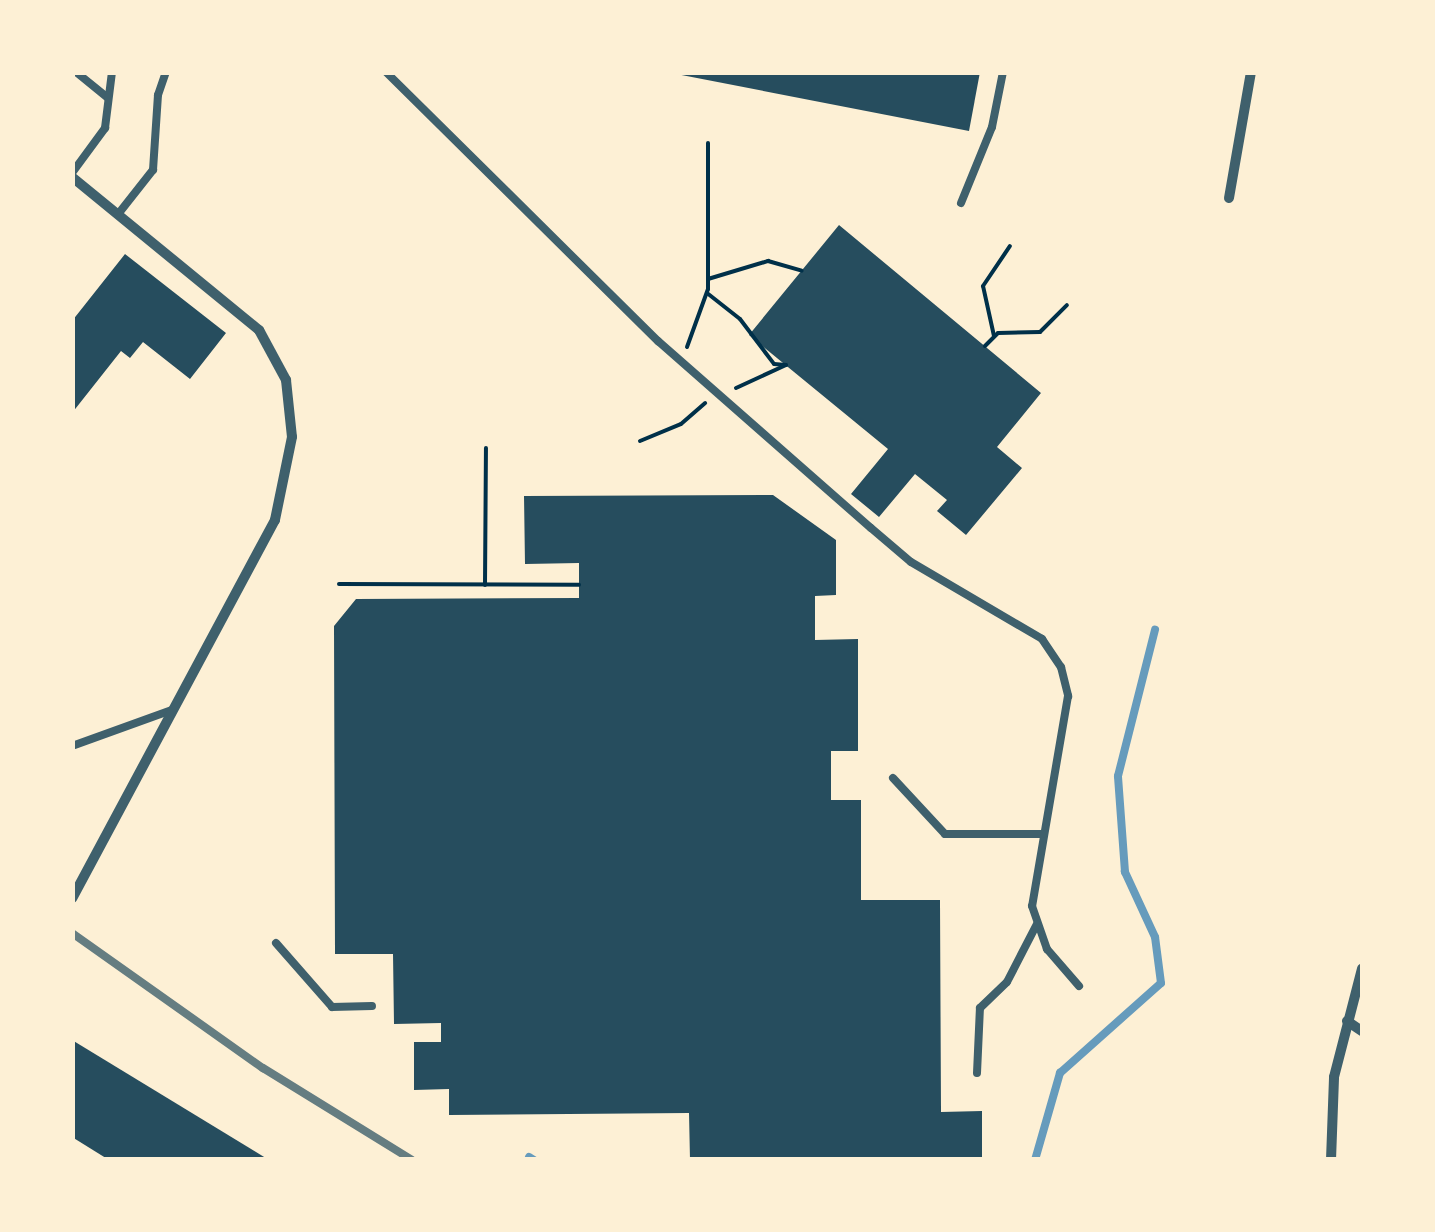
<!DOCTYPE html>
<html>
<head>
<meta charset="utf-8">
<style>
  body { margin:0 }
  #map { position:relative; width:1435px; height:1232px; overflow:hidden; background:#fdf0d5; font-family:Helvetica,sans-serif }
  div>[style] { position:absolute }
  .stream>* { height:8px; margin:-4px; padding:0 4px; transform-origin:4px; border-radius:4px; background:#669bbc }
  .building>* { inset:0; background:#264d5e }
  .path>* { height:4px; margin:-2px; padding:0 2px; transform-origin:2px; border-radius:2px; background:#003049 }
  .service>* { height:8px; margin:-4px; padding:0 4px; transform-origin:4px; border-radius:4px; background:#3f606c }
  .minor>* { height:10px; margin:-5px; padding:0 5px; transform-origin:5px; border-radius:5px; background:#3f606c }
  .rail>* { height:8px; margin:-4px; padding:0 4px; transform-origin:4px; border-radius:4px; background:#657d81 }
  span { translate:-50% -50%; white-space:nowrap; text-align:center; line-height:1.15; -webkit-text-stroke:8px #fdf0d5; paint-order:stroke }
  .frame { position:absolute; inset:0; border:75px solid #fdf0d5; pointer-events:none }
</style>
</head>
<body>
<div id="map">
  <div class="stream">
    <div style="left:529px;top:1157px;width:6px;rotate:31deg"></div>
    <div style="left:1035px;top:1160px;width:91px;rotate:-74deg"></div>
    <div style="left:1060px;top:1073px;width:135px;rotate:-41.7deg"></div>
    <div style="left:1161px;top:983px;width:46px;rotate:-97.4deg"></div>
    <div style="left:1155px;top:937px;width:72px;rotate:-114.8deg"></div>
    <div style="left:1125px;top:872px;width:96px;rotate:-94.2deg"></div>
    <div style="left:1118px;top:776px;width:151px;rotate:-75.8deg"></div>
  </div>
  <div class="building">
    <div style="clip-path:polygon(666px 72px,980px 72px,969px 131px)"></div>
    <div style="clip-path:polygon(839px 225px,1041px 393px,997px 447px,1022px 468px,966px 535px,937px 511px,947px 500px,915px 474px,879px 517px,851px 494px,888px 449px,749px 335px)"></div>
    <div style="clip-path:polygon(125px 254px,226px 333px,190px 379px,143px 342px,130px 358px,121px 351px,72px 413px,72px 321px)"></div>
    <div style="clip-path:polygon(773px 495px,836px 540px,836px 595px,815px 596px,815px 640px,858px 639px,858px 751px,831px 751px,831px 800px,861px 800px,861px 900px,940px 900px,941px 1112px,982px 1111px,982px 1160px,690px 1160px,689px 1113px,449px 1115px,449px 1089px,414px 1090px,414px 1042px,441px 1042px,441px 1023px,394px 1024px,393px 954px,335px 954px,334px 626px,356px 599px,579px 598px,579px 563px,525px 564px,524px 496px)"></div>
    <div style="clip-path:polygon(72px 1040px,269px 1160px,109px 1160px,72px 1137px)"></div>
  </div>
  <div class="path">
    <div style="left:708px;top:279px;width:63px;rotate:-16.7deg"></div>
    <div style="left:768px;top:261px;width:35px;rotate:16deg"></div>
    <div style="left:707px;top:293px;width:42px;rotate:38.2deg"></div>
    <div style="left:740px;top:319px;width:56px;rotate:52.9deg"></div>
    <div style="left:774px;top:364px;width:12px;rotate:5deg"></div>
    <div style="left:786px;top:365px;width:55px;rotate:155.3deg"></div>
    <div style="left:994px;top:336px;width:51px;rotate:-102.4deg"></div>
    <div style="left:983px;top:286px;width:48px;rotate:-56deg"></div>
    <div style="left:985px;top:346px;width:18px;rotate:-45deg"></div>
    <div style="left:998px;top:333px;width:42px;rotate:-1.4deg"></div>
    <div style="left:1040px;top:332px;width:38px;rotate:-45deg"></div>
    <div style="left:687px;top:347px;width:62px;rotate:-70.1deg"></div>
    <div style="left:708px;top:289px;width:146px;rotate:-90deg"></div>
    <div style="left:640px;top:441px;width:44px;rotate:-22.5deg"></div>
    <div style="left:681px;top:424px;width:32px;rotate:-41deg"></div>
    <div style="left:339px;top:584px;width:240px;rotate:0.2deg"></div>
    <div style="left:485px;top:585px;width:137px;rotate:-89.6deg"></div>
  </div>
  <div class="service">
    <div style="left:76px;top:72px;width:41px;rotate:39.1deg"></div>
    <div style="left:386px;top:72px;width:383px;rotate:44.7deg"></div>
    <div style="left:658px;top:341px;width:283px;rotate:41.3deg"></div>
    <div style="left:871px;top:528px;width:52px;rotate:40.4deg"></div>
    <div style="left:911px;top:562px;width:152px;rotate:30.4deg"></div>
    <div style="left:1042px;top:639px;width:34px;rotate:56deg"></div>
    <div style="left:1061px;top:667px;width:30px;rotate:76deg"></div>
    <div style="left:1068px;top:696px;width:213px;rotate:99.7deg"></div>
    <div style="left:1032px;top:906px;width:46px;rotate:70.8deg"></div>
    <div style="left:1047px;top:949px;width:49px;rotate:49.1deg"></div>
    <div style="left:72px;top:173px;width:56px;rotate:-53.7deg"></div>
    <div style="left:105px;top:128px;width:56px;rotate:-82.9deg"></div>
    <div style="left:961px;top:203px;width:82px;rotate:-67.8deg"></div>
    <div style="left:992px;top:127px;width:56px;rotate:-78.7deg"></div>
    <div style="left:119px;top:213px;width:55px;rotate:-51.7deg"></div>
    <div style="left:153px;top:170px;width:75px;rotate:-86.2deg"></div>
    <div style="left:158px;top:95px;width:24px;rotate:-71deg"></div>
    <div style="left:72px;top:746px;width:106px;rotate:-19.8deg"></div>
    <div style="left:893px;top:778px;width:76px;rotate:47.1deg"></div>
    <div style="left:945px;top:834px;width:97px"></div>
    <div style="left:276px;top:943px;width:85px;rotate:48.8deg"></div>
    <div style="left:332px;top:1007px;width:40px;rotate:-1.4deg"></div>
    <div style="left:977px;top:1073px;width:65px;rotate:-87.4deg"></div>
    <div style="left:980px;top:1008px;width:37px;rotate:-44deg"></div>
    <div style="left:1007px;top:982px;width:65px;rotate:-62.7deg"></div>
  </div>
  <div class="minor">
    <div style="left:72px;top:177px;width:242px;rotate:39.3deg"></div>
    <div style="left:259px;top:330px;width:57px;rotate:61.6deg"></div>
    <div style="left:286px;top:380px;width:57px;rotate:84deg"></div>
    <div style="left:292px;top:437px;width:85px;rotate:101.6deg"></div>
    <div style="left:275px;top:520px;width:429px;rotate:118.2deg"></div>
    <div style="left:1229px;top:198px;width:128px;rotate:-80.1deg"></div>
    <div style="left:1347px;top:1021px;width:18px;rotate:34deg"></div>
    <div style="left:1331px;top:1160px;width:83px;rotate:-87.9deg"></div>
    <div style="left:1334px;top:1077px;width:112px;rotate:-75.5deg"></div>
  </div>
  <div class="rail">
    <div style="left:72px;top:933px;width:234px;rotate:35.3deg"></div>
    <div style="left:263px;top:1068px;width:175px;rotate:31.7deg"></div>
  </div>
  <div class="frame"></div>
</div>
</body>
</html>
